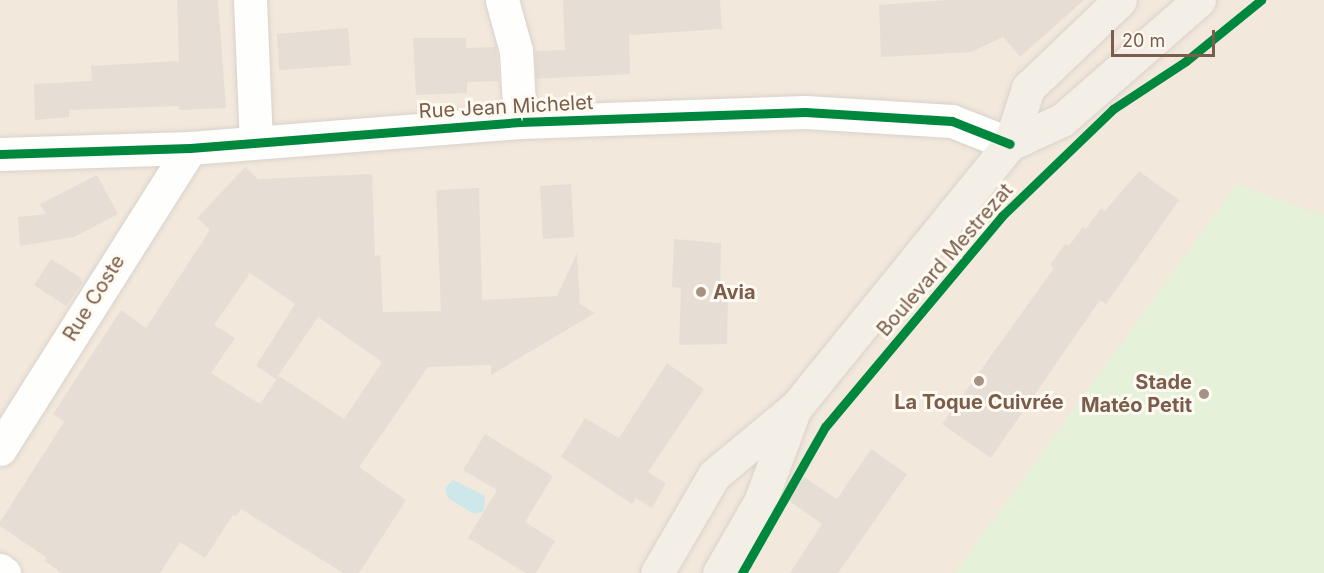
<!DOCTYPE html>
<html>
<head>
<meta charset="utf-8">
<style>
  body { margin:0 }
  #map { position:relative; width:1324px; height:573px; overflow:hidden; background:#f9f5ee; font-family:Inter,sans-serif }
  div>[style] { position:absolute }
  .residential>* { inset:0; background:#f2e8dc }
  .green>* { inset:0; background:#e5f1d8 }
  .water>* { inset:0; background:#cee7ea }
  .building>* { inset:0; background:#e6ded5 }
  .roads { filter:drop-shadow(0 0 2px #d9d2cc) drop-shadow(0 0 2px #d9d2cc) }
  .minor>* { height:33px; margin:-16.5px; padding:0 16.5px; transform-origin:16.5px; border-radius:16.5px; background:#fefefc }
  .major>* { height:33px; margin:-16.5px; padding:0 16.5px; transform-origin:16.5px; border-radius:16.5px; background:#f4efe6 }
  .cycleway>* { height:9px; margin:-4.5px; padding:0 4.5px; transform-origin:4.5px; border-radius:4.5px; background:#00873e }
  .dots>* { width:16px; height:16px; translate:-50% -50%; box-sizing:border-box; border:3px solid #fffaf1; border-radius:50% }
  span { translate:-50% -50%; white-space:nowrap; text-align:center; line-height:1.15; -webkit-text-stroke:6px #fffaf1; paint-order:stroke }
  .street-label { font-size:20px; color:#7a5d4b }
  .poi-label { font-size:20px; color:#7a5d4b; font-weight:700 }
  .left { translate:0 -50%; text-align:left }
  .right { translate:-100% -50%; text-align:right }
  .scale { position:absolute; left:1111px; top:30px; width:104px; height:27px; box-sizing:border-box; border:3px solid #7a5d4b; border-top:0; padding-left:8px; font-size:18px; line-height:21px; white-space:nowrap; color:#7a5d4b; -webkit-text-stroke:4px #fffaf1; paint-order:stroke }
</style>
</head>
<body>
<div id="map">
  <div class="residential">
    <div style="clip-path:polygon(0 0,1324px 0,1324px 573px,0 573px)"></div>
  </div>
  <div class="green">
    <div style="clip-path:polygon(1237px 184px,1324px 216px,1324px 573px,955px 573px)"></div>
  </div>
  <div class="water">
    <div style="clip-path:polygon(453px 480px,485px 496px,484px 511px,474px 514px,448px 498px,445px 488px)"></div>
  </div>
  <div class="building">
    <div style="clip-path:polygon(177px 0,218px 0,226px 108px,179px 110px,179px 106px,69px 110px,69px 117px,35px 120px,34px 84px,92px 81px,91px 66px,179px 61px)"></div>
    <div style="clip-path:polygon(563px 0,720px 0,722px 29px,629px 35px,630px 74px,536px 79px,535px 51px,565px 50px)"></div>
    <div style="clip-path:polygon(947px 0,1084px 0,1020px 57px,1003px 37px,971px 52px,881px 57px,879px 5px)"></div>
    <div style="clip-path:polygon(348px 28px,351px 65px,279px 70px,277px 34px)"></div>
    <div style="clip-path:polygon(413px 38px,466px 38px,466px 48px,496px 47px,499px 81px,467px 82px,467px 93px,416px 95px)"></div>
    <div style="clip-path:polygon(evenodd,245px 167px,258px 179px,372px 174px,375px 256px,380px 255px,383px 312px,441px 311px,436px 190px,479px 188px,482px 300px,557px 296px,577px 253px,580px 304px,595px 313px,491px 375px,491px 365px,428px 367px,359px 467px,406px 500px,359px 573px,343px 573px,241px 509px,236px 516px,233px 515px,205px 558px,180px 542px,160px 573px,61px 573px,45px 561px,47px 558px,0 526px,0 522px,64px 422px,53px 414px,121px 310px,146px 328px,210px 230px,197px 218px,245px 167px,250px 273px,295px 304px,256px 366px,276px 379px,318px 317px,382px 362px,344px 419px,279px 376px,260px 404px,211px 373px,235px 338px,214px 325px,250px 273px)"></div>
    <div style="clip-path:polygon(1139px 171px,1179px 200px,1106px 304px,1100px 300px,991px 458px,942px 424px,1054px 268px,1050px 265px,1065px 244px,1069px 246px,1083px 227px,1086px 229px,1101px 208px,1105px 211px)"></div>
    <div style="clip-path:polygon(97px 175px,118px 214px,74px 237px,20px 246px,18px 217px,46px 214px,40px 204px)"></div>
    <div style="clip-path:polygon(571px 184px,574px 237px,543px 239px,540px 186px)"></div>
    <div style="clip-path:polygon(674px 239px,721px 243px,720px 295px,728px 296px,727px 344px,679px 345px,681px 288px,672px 287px)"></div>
    <div style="clip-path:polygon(51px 259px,81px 278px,82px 283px,66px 306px,34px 285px)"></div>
    <div style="clip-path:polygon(667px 363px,704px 389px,648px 472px,666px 483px,652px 508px,636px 498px,632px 504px,561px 457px,585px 418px,619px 438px)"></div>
    <div style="clip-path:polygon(485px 434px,553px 476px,525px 522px,555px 541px,536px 573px,526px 573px,468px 538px,497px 490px,463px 470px)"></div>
    <div style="clip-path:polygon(871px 449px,907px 474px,838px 573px,790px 573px,822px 524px,788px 500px,804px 477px,837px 499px)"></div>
  </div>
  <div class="roads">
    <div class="minor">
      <div style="left:250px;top:0;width:142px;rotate:87.6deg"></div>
      <div style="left:502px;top:0;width:53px;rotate:74.6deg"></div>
      <div style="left:516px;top:51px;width:71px;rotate:86.8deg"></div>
      <div style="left:0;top:154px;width:190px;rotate:-1.8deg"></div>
      <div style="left:190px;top:148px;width:331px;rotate:-4.5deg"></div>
      <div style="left:520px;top:122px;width:285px;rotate:-2deg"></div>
      <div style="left:805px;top:112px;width:147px;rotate:3.5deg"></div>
      <div style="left:952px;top:121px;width:62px;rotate:21.6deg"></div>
      <div style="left:0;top:449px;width:356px;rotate:-57.7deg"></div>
      <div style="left:0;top:570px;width:5px;rotate:37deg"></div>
    </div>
    <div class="major">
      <div style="left:1010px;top:144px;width:57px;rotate:-24.8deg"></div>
      <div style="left:1062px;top:120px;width:182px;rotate:-41.2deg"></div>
      <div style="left:657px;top:573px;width:113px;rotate:-59.8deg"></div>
      <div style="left:714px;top:475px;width:107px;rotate:-39.7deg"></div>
      <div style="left:796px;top:407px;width:339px;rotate:-50.9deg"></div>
      <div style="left:1010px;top:144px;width:59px;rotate:-72.2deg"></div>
      <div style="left:1028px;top:88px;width:127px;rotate:-43.7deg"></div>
      <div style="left:719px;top:573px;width:82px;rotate:-60deg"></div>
      <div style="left:760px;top:502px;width:100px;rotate:-69.6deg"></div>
    </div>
  </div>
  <div class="cycleway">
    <div style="left:0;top:154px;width:190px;rotate:-1.8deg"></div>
    <div style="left:190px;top:148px;width:331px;rotate:-4.5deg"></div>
    <div style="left:520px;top:122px;width:285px;rotate:-2deg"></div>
    <div style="left:805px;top:112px;width:147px;rotate:3.5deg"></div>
    <div style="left:952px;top:121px;width:62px;rotate:21.6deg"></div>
    <div style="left:742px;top:573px;width:168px;rotate:-60.4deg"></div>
    <div style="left:825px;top:427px;width:275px;rotate:-50deg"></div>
    <div style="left:1002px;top:216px;width:154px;rotate:-43.9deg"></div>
    <div style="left:1113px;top:109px;width:87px;rotate:-33.3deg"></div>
    <div style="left:1186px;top:61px;width:97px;rotate:-39.1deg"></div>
  </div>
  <div class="dots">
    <div style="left:701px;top:292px;background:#a69284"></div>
    <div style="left:979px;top:381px;background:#a69284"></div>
    <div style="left:1204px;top:394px;background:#a69284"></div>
  </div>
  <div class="street-label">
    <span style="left:506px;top:107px;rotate:-3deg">Rue Jean Michelet</span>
    <span style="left:945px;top:260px;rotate:-49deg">Boulevard Mestrezat</span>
    <span style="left:94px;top:298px;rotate:-58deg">Rue Coste</span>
  </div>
  <div class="poi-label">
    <span class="left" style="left:713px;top:292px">Avia</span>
    <span class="right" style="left:1192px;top:394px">Stade<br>Matéo Petit</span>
    <span style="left:979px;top:402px">La Toque Cuivrée</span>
  </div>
  <div class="scale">20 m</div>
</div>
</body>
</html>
